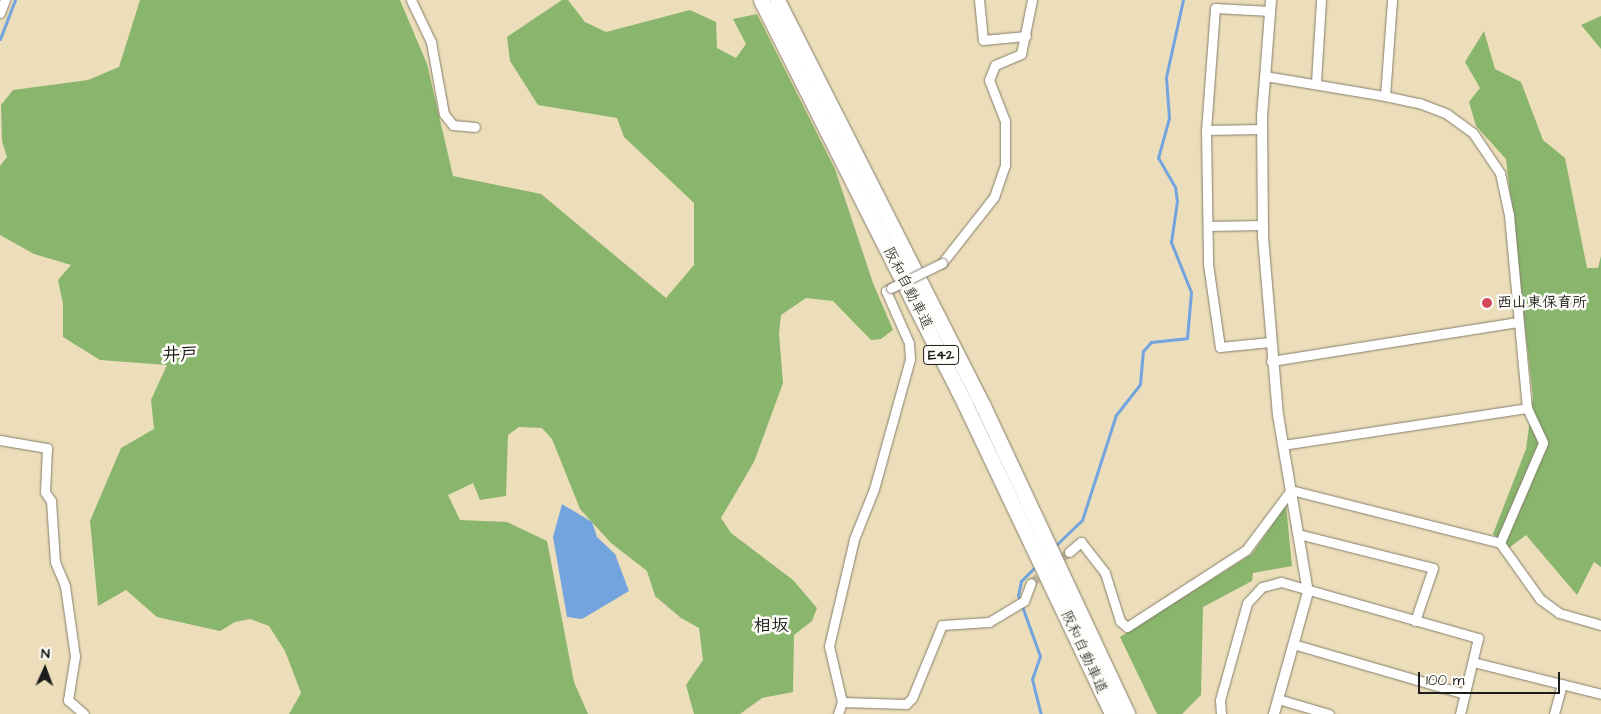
<!DOCTYPE html>
<html>
<head>
<meta charset="utf-8">
<style>
  body { margin:0 }
  #map { position:relative; width:1601px; height:714px; overflow:hidden; background:#ecdeba; font-family:"Architects Daughter","Klee One",sans-serif }
  div>[style] { position:absolute }
  .forest>* { inset:0; background:#89b56c }
  .water>* { inset:0; background:#73a4dd }
  .stream>* { height:3px; margin:-1.5px; padding:0 1.5px; transform-origin:1.5px; border-radius:1.5px; background:#73a4dd }
  .minor-tunnel>* { height:9px; margin-top:-4.5px; transform-origin:0; background:repeating-linear-gradient(90deg,#c2b79a 0 9px,transparent 0 13.5px) }
  .roads { filter:drop-shadow(0 0 1px #847d6b) drop-shadow(0 0 1px #847d6b) }
  .minor>* { height:9px; margin:-4.5px; padding:0 4.5px; transform-origin:4.5px; border-radius:4.5px; background:#fff }
  .tertiary>* { height:10px; margin:-5px; padding:0 5px; transform-origin:5px; border-radius:5px; background:#fff }
  .motorway>* { height:15px; margin:-7.5px; padding:0 7.5px; transform-origin:7.5px; border-radius:7.5px; background:#fff }
  .bridges { filter:drop-shadow(0 0 1px #847d6b) drop-shadow(0 0 1px #847d6b) }
  .minor-bridge>* { height:9px; margin:-4.5px; padding:0 4.5px; transform-origin:4.5px; border-radius:4.5px; background:#fff }
  .dots>* { width:14px; height:14px; translate:-50% -50%; box-sizing:border-box; border:2px solid #fdfcf7; border-radius:50% }
  span { translate:-50% -50%; white-space:nowrap; text-align:center; line-height:1.15; -webkit-text-stroke:5px #fdfcf7; paint-order:stroke }
  .shield-label span { padding:1px 4px; background:#fdfcf7; border:1px solid; border-radius:4px; -webkit-text-stroke-width:0 }
  .shield-label { font-size:14px; color:#1c1c1c; font-weight:700 }
  .street-label { font-size:15px; color:#1c1c1c }
  .poi-label { font-size:15px; color:#1c1c1c; font-weight:700 }
  .left { translate:0 -50%; text-align:left }
  .quarter-label { font-size:18px; color:#1c1c1c; font-weight:700 }
  .north { position:absolute; left:20px; top:644px; width:50px; height:50px; -webkit-text-stroke:4px #fdfcf7; paint-order:stroke; rotate:2deg; font-size:14px; font-weight:700; line-height:20px; text-align:center; color:#1c1c1c }
  .north::after { content:''; display:block; margin:auto; width:18px; height:22px; background:#1c1c1c; clip-path:polygon(50% 0,100% 100%,50% 72%,0 100%) }
  .scale { position:absolute; left:1418px; top:672px; width:142px; height:22px; box-sizing:border-box; border:2px solid #1c1c1c; border-top:0; padding-left:6px; font-size:15px; line-height:18px; white-space:nowrap; color:#1c1c1c; -webkit-text-stroke:4px #fdfcf7; paint-order:stroke }
</style>
</head>
<body>
<div id="map">
  <div class="forest">
    <div style="clip-path:polygon(140px 0,400px 0,427px 64px,453px 176px,541px 194px,666px 298px,694px 265px,694px 203px,624px 137px,617px 118px,538px 105px,510px 61px,507px 37px,562px 0,568px 0,585px 22px,606px 32px,690px 10px,716px 22px,717px 48px,736px 58px,746px 44px,733px 19px,757px 14px,835px 169px,873px 283px,893px 330px,881px 339px,871px 340px,833px 301px,806px 298px,781px 315px,779px 333px,783px 383px,754px 462px,721px 518px,731px 533px,793px 580px,817px 608px,812px 621px,794px 635px,793px 692px,762px 698px,740px 714px,694px 714px,686px 685px,703px 660px,699px 628px,681px 618px,655px 596px,647px 571px,611px 543px,580px 509px,552px 439px,542px 428px,519px 427px,508px 435px,506px 496px,480px 500px,473px 483px,448px 495px,460px 520px,507px 522px,547px 541px,574px 682px,588px 714px,289px 714px,301px 693px,285px 651px,269px 626px,250px 619px,235px 622px,220px 631px,157px 617px,126px 590px,98px 606px,90px 521px,121px 448px,154px 429px,151px 400px,167px 365px,100px 360px,63px 337px,63px 304px,58px 280px,71px 265px,34px 254px,0 235px,0 166px,7px 157px,2px 141px,1px 105px,13px 90px,88px 80px,119px 67px)"></div>
    <div style="clip-path:polygon(1601px 16px,1601px 49px,1581px 25px)"></div>
    <div style="clip-path:polygon(1484px 31px,1495px 69px,1521px 82px,1543px 140px,1565px 158px,1587px 268px,1598px 268px,1601px 256px,1601px 567px,1594px 562px,1577px 595px,1526px 535px,1509px 548px,1493px 534px,1526px 449px,1533px 397px,1506px 159px,1476px 126px,1469px 102px,1480px 88px,1465px 62px)"></div>
    <div style="clip-path:polygon(1286px 505px,1292px 566px,1253px 573px,1252px 581px,1203px 607px,1201px 695px,1182px 714px,1157px 714px,1120px 637px,1252px 554px)"></div>
  </div>
  <div class="water">
    <div style="clip-path:polygon(562px 504px,592px 522px,597px 537px,615px 554px,629px 591px,582px 619px,567px 617px,553px 537px)"></div>
  </div>
  <div class="stream">
    <div style="left:0;top:39px;width:42px;rotate:-69deg"></div>
    <div style="left:1053px;top:548px;width:40px;rotate:-44deg"></div>
    <div style="left:1082px;top:520px;width:110px;rotate:-72.1deg"></div>
    <div style="left:1116px;top:415px;width:39px;rotate:-52deg"></div>
    <div style="left:1140px;top:384px;width:33px;rotate:-85deg"></div>
    <div style="left:1143px;top:351px;width:12px;rotate:-48deg"></div>
    <div style="left:1151px;top:342px;width:36px;rotate:-6deg"></div>
    <div style="left:1187px;top:338px;width:46px;rotate:-85deg"></div>
    <div style="left:1191px;top:292px;width:54px;rotate:-111.8deg"></div>
    <div style="left:1171px;top:242px;width:41px;rotate:-81.7deg"></div>
    <div style="left:1177px;top:201px;width:14px;rotate:-98deg"></div>
    <div style="left:1175px;top:187px;width:34px;rotate:-120deg"></div>
    <div style="left:1158px;top:158px;width:41px;rotate:-74.6deg"></div>
    <div style="left:1169px;top:118px;width:41px;rotate:-94.2deg"></div>
    <div style="left:1166px;top:77px;width:79px;rotate:-77.6deg"></div>
    <div style="left:1037px;top:565px;width:23px;rotate:135deg"></div>
    <div style="left:1021px;top:581px;width:14px;rotate:102deg"></div>
    <div style="left:1018px;top:595px;width:65px;rotate:70.2deg"></div>
    <div style="left:1040px;top:656px;width:24px;rotate:109deg"></div>
    <div style="left:1032px;top:679px;width:36px;rotate:76deg"></div>
  </div>
  <div class="minor-tunnel">
    <div style="left:1031px;top:583px;width:49px;rotate:-39.2deg"></div>
  </div>
  <div class="roads">
    <div class="minor">
      <div style="left:411px;top:0;width:47px;rotate:64.5deg"></div>
      <div style="left:431px;top:42px;width:73px;rotate:79.8deg"></div>
      <div style="left:444px;top:114px;width:14px;rotate:51deg"></div>
      <div style="left:453px;top:125px;width:22px;rotate:5deg"></div>
      <div style="left:979px;top:0;width:40px;rotate:84.3deg"></div>
      <div style="left:983px;top:40px;width:43px;rotate:-5.3deg"></div>
      <div style="left:1270px;top:11px;width:55px;rotate:-176.9deg"></div>
      <div style="left:1215px;top:8px;width:122px;rotate:94.2deg"></div>
      <div style="left:1206px;top:130px;width:134px;rotate:89.1deg"></div>
      <div style="left:1208px;top:264px;width:84px;rotate:81.8deg"></div>
      <div style="left:1220px;top:347px;width:50px;rotate:-5.7deg"></div>
      <div style="left:0;top:13px;width:14px;rotate:-69deg"></div>
      <div style="left:1265px;top:76px;width:122px;rotate:9.5deg"></div>
      <div style="left:1385px;top:96px;width:35px;rotate:12deg"></div>
      <div style="left:1419px;top:103px;width:30px;rotate:21deg"></div>
      <div style="left:1447px;top:114px;width:32px;rotate:36deg"></div>
      <div style="left:1473px;top:133px;width:48px;rotate:56deg"></div>
      <div style="left:1500px;top:173px;width:43px;rotate:77.9deg"></div>
      <div style="left:1509px;top:215px;width:194px;rotate:84.7deg"></div>
      <div style="left:1527px;top:408px;width:38px;rotate:65deg"></div>
      <div style="left:1543px;top:443px;width:109px;rotate:113.3deg"></div>
      <div style="left:1316px;top:82px;width:82px;rotate:-86.5deg"></div>
      <div style="left:1385px;top:96px;width:96px;rotate:-85.8deg"></div>
      <div style="left:1206px;top:130px;width:56px;rotate:-1deg"></div>
      <div style="left:1208px;top:226px;width:55px;rotate:-1deg"></div>
      <div style="left:942px;top:263px;width:84px;rotate:-51.8deg"></div>
      <div style="left:994px;top:197px;width:34px;rotate:-71deg"></div>
      <div style="left:1005px;top:165px;width:44px;rotate:-90deg"></div>
      <div style="left:1005px;top:121px;width:44px;rotate:-111.3deg"></div>
      <div style="left:989px;top:80px;width:16px;rotate:-68deg"></div>
      <div style="left:995px;top:65px;width:28px;rotate:-23deg"></div>
      <div style="left:1021px;top:54px;width:55px;rotate:-78.5deg"></div>
      <div style="left:1271px;top:361px;width:250px;rotate:-9deg"></div>
      <div style="left:0;top:440px;width:48px;rotate:9.7deg"></div>
      <div style="left:47px;top:448px;width:44px;rotate:92.6deg"></div>
      <div style="left:45px;top:492px;width:11px;rotate:56deg"></div>
      <div style="left:51px;top:501px;width:61px;rotate:86.2deg"></div>
      <div style="left:55px;top:562px;width:26px;rotate:67deg"></div>
      <div style="left:65px;top:586px;width:71px;rotate:81.9deg"></div>
      <div style="left:75px;top:656px;width:45px;rotate:99deg"></div>
      <div style="left:68px;top:700px;width:21px;rotate:41deg"></div>
      <div style="left:1283px;top:445px;width:247px;rotate:-8.6deg"></div>
      <div style="left:1298px;top:534px;width:139px;rotate:14.1deg"></div>
      <div style="left:1433px;top:568px;width:56px;rotate:108.8deg"></div>
      <div style="left:1069px;top:552px;width:16px;rotate:-40deg"></div>
      <div style="left:1081px;top:542px;width:39px;rotate:52deg"></div>
      <div style="left:1105px;top:573px;width:50px;rotate:72.6deg"></div>
      <div style="left:1120px;top:621px;width:9px;rotate:41deg"></div>
      <div style="left:1127px;top:627px;width:142px;rotate:-32.9deg"></div>
      <div style="left:1246px;top:550px;width:75px;rotate:-53.1deg"></div>
      <div style="left:1291px;top:490px;width:216px;rotate:14.2deg"></div>
      <div style="left:1500px;top:543px;width:69px;rotate:54.5deg"></div>
      <div style="left:1540px;top:599px;width:24px;rotate:36deg"></div>
      <div style="left:1559px;top:613px;width:44px;rotate:15.9deg"></div>
      <div style="left:1293px;top:644px;width:179px;rotate:16.2deg"></div>
      <div style="left:1473px;top:662px;width:132px;rotate:14deg"></div>
      <div style="left:1278px;top:699px;width:53px;rotate:16.4deg"></div>
      <div style="left:842px;top:702px;width:64px;rotate:1.8deg"></div>
      <div style="left:906px;top:704px;width:8px;rotate:-45deg"></div>
      <div style="left:912px;top:698px;width:79px;rotate:-67.7deg"></div>
      <div style="left:942px;top:625px;width:47px;rotate:-3.7deg"></div>
      <div style="left:989px;top:622px;width:41px;rotate:-31deg"></div>
      <div style="left:1024px;top:601px;width:19px;rotate:-69deg"></div>
      <div style="left:838px;top:714px;width:13px;rotate:-72deg"></div>
      <div style="left:842px;top:702px;width:57px;rotate:-103.1deg"></div>
      <div style="left:829px;top:646px;width:110px;rotate:-76.8deg"></div>
      <div style="left:854px;top:539px;width:54px;rotate:-68.2deg"></div>
      <div style="left:874px;top:489px;width:135px;rotate:-74.5deg"></div>
      <div style="left:910px;top:359px;width:16px;rotate:-94deg"></div>
      <div style="left:909px;top:343px;width:57px;rotate:-113.9deg"></div>
      <div style="left:886px;top:291px;width:6px;rotate:-31deg"></div>
      <div style="left:1221px;top:714px;width:14px;rotate:-94deg"></div>
      <div style="left:1220px;top:700px;width:101px;rotate:-74.4deg"></div>
      <div style="left:1247px;top:603px;width:22px;rotate:-47deg"></div>
      <div style="left:1262px;top:587px;width:20px;rotate:-15deg"></div>
      <div style="left:1281px;top:582px;width:205px;rotate:15.9deg"></div>
      <div style="left:1478px;top:638px;width:78px;rotate:103.3deg"></div>
      <div style="left:1554px;top:714px;width:31px;rotate:-75deg"></div>
    </div>
    <div class="tertiary">
      <div style="left:1271px;top:0;width:116px;rotate:94.4deg"></div>
      <div style="left:1262px;top:116px;width:121px;rotate:89.5deg"></div>
      <div style="left:1263px;top:237px;width:179px;rotate:85.2deg"></div>
      <div style="left:1278px;top:415px;width:180px;rotate:80.4deg"></div>
      <div style="left:1308px;top:592px;width:127px;rotate:105.6deg"></div>
    </div>
    <div class="motorway">
      <div style="left:761px;top:0;width:453px;rotate:63.2deg"></div>
      <div style="left:965px;top:404px;width:343px;rotate:64.6deg"></div>
      <div style="left:777px;top:0;width:455px;rotate:63.1deg"></div>
      <div style="left:983px;top:406px;width:340px;rotate:64.9deg"></div>
    </div>
  </div>
  <div class="bridges">
    <div class="minor-bridge">
      <div style="left:891px;top:288px;width:57px;rotate:-26.1deg"></div>
    </div>
  </div>
  <div class="dots">
    <div style="left:1487px;top:303px;background:#d1495b"></div>
  </div>
  <div class="shield-label">
    <span style="left:941px;top:355px">E42</span>
  </div>
  <div class="street-label">
    <span style="left:908px;top:288px;rotate:63deg">阪和自動車道</span>
    <span style="left:1084px;top:652px;rotate:65deg">阪和自動車道</span>
  </div>
  <div class="poi-label">
    <span class="left" style="left:1497px;top:303px">西山東保育所</span>
  </div>
  <div class="quarter-label">
    <span style="left:180px;top:355px">井戸</span>
    <span style="left:771px;top:626px">相坂</span>
  </div>
  <div class="north">N</div>
  <div class="scale">100 m</div>
</div>
</body>
</html>
